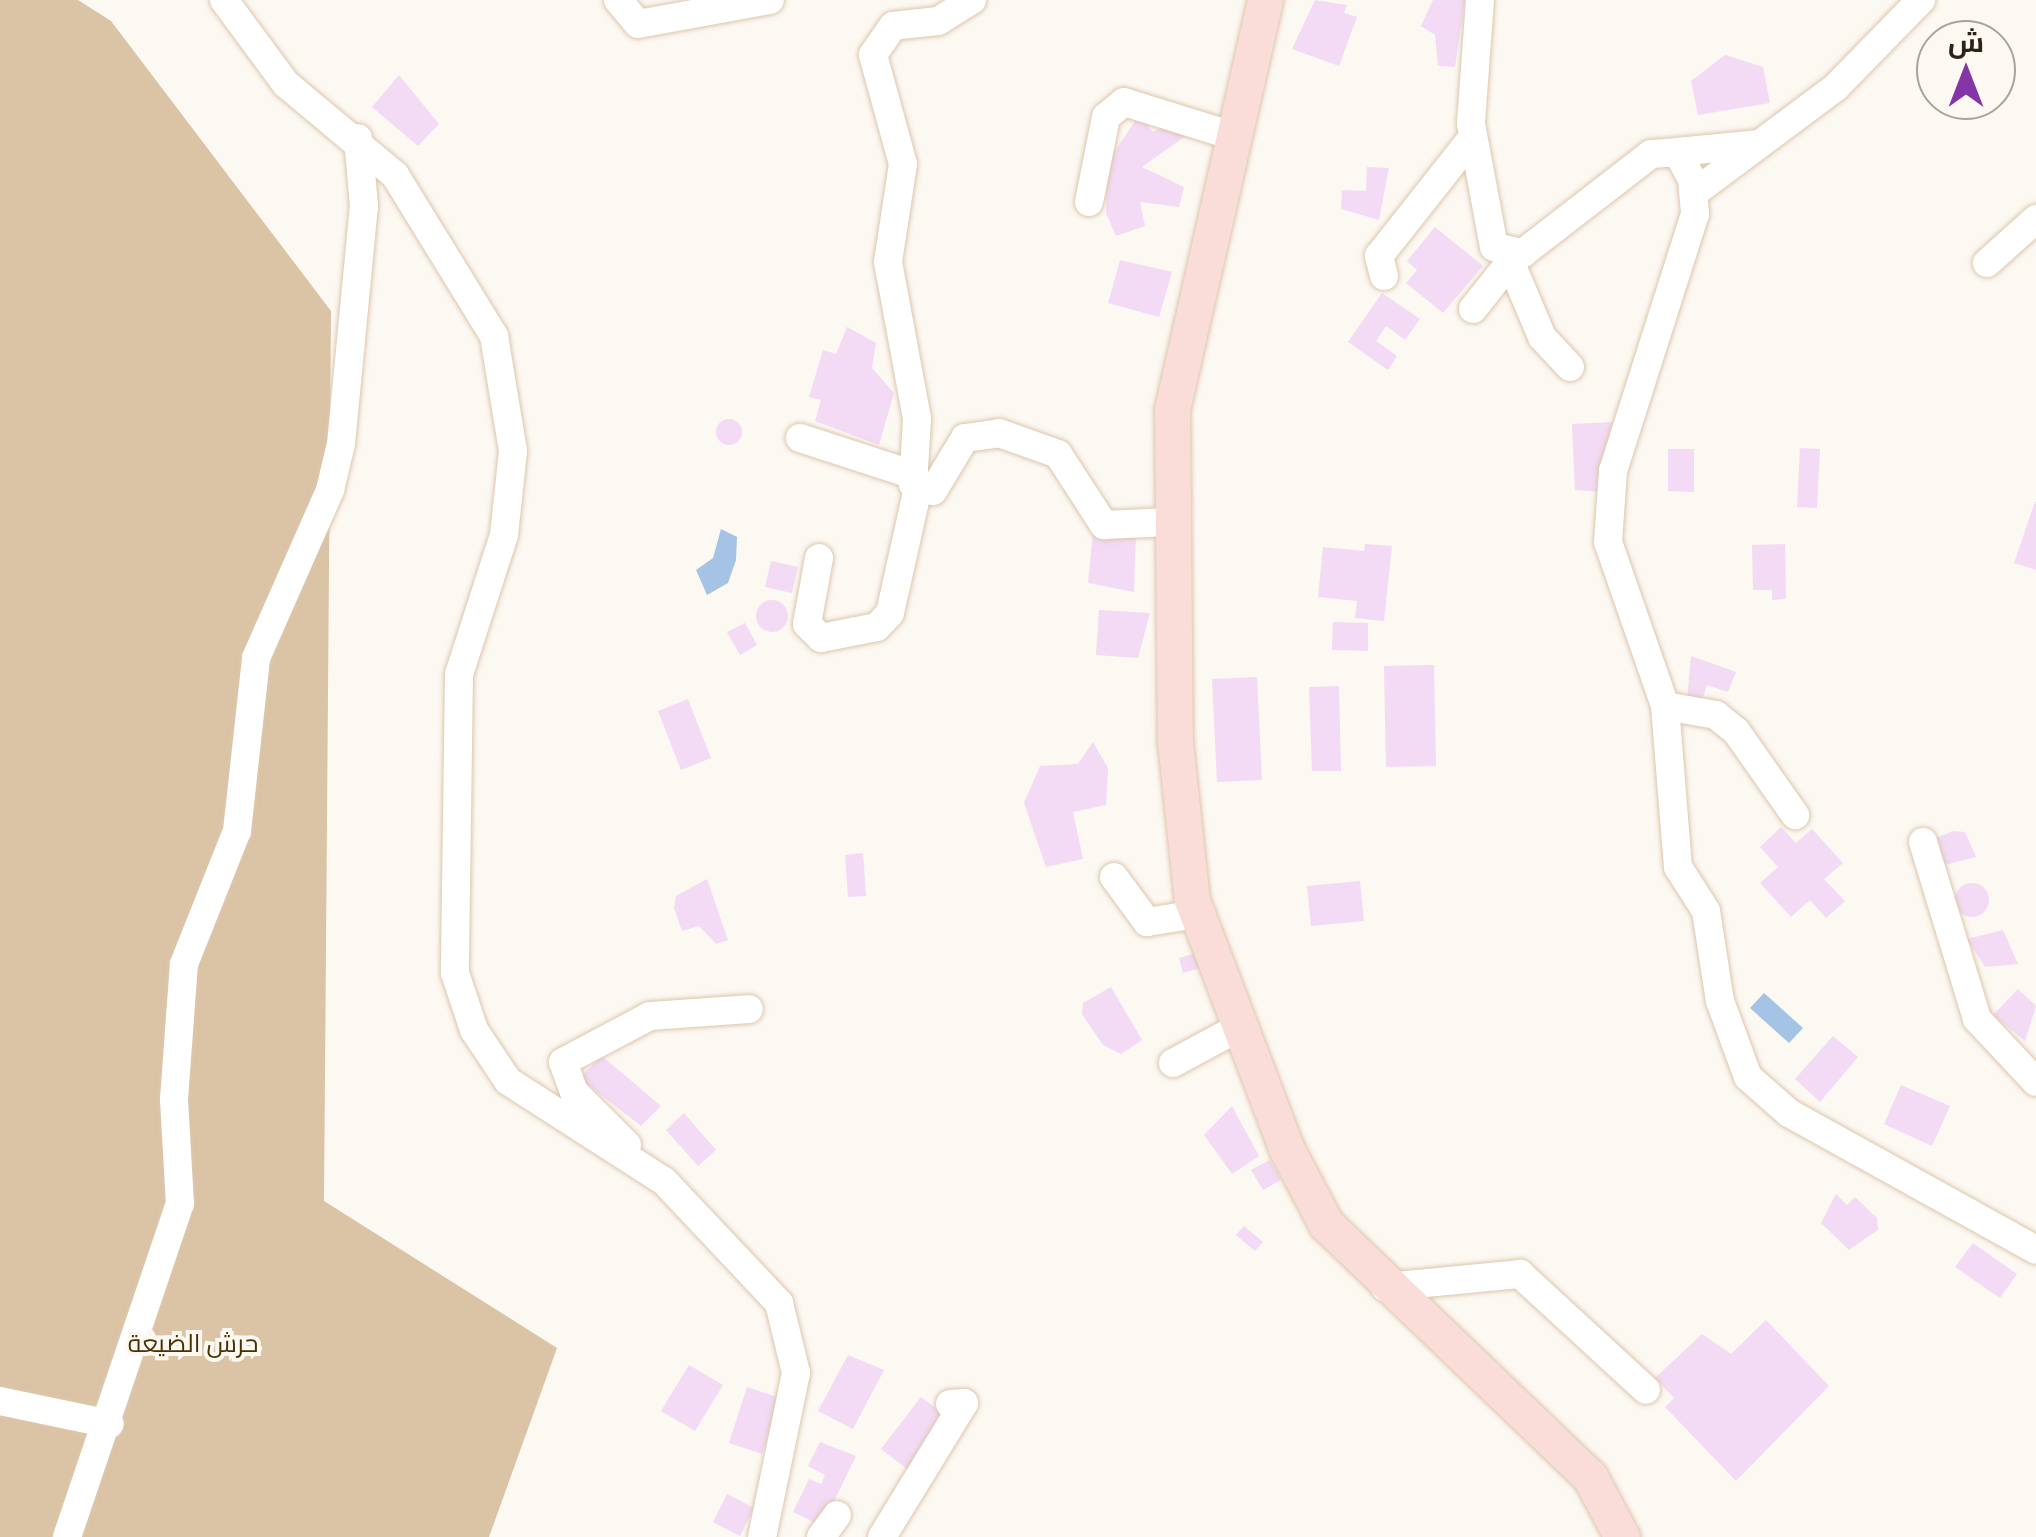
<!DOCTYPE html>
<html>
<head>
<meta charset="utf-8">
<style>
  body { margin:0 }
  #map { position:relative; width:2036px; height:1537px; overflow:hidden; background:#fcf8f2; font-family:"Golos Text",Cairo,sans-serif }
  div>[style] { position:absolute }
  .green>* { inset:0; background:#dbc3a5 }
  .water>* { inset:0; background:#a5c3e4 }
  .building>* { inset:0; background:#f3daf5 }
  .round { border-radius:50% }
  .roads { filter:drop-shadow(0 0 2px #dcc6ab) drop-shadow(0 0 2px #dcc6ab) }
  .minor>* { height:28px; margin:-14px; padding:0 14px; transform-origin:14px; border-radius:14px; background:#fff }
  .major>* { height:35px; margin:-17.5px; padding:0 17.5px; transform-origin:17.5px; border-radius:17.5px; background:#faddd9 }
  span { translate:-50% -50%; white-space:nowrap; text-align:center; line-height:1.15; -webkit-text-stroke:8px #fcf8f2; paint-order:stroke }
  .park-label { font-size:25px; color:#4a2f00 }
  .north { position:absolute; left:1916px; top:20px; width:100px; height:100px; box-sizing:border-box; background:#fcf8f2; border:2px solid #a8a39b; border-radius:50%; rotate:0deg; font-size:28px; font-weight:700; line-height:40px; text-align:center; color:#2b2318 }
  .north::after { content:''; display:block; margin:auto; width:35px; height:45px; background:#8436a7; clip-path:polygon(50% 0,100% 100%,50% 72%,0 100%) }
</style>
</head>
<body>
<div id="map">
  <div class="green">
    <div style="clip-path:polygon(0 0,78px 0,111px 21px,331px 311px,324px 1201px,557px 1348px,489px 1537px,0 1537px)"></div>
  </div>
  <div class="water">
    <div style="clip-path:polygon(721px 529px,737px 537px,736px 560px,728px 583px,707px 595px,696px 570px,713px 558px)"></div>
    <div style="clip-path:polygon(1764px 993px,1803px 1028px,1789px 1043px,1750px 1008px)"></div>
  </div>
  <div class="building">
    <div style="clip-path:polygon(1315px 0,1347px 5px,1344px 13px,1357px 17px,1339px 66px,1292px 49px)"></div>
    <div style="clip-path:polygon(1433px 0,1465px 0,1455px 67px,1438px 66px,1435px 35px,1421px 26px)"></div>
    <div style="clip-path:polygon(1725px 55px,1763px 67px,1770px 103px,1698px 115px,1691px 81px)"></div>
    <div style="clip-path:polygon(399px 75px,439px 124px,418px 146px,372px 107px)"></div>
    <div style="clip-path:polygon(1139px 115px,1153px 132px,1164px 126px,1187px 135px,1142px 167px,1184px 187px,1179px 207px,1140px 202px,1145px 226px,1116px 236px,1106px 213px,1107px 163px)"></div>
    <div style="clip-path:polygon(1367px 167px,1389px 168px,1379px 220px,1341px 209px,1342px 190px,1366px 191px)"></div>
    <div style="clip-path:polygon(1435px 227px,1483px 266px,1443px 313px,1406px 283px,1417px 270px,1407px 261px)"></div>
    <div style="clip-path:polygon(1120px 260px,1172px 272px,1159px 317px,1108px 303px)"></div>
    <div style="clip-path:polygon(1382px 293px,1420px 319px,1405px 340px,1386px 326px,1376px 341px,1397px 356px,1388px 370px,1348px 342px)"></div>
    <div style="clip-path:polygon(847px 327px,876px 343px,872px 368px,894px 393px,879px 445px,815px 421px,821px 400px,809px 397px,823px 350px,836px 354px)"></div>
    <div class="round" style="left:716px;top:419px;width:26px;height:26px"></div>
    <div style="clip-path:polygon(1612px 422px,1602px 492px,1575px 490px,1572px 424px)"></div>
    <div style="clip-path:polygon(1800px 448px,1820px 449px,1817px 508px,1797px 507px)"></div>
    <div style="clip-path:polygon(1668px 449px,1694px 449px,1694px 492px,1668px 491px)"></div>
    <div style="clip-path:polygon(2035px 502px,2036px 502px,2036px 570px,2014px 563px)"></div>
    <div style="clip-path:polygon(1093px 532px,1136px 533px,1134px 592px,1088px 583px)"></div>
    <div style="clip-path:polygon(1365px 544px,1392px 546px,1384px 621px,1355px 618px,1357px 601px,1318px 597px,1323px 547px,1364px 551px)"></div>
    <div style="clip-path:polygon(1785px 544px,1786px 599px,1772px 600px,1772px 590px,1753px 590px,1752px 545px)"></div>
    <div style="clip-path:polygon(771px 561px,798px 567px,792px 593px,765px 587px)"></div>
    <div class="round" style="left:756px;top:600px;width:32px;height:32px"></div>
    <div style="clip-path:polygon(1099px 610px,1150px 613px,1138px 658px,1096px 655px)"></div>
    <div style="clip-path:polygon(1333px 622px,1368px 623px,1368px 651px,1332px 650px)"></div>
    <div style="clip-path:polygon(745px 623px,757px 645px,740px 655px,727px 632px)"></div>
    <div style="clip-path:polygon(1691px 656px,1736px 672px,1728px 692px,1707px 685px,1701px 704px,1687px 699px)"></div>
    <div style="clip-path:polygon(1434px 665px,1436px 766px,1386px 767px,1384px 666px)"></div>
    <div style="clip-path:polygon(1257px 677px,1262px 780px,1217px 782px,1212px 679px)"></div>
    <div style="clip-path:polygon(1339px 686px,1341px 771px,1312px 771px,1309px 687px)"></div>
    <div style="clip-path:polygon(688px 699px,711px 758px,681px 770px,658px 711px)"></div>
    <div style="clip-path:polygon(1093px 742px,1108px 768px,1106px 805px,1073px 812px,1083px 859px,1046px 867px,1024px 803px,1040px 766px,1078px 764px)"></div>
    <div style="clip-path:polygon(1781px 827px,1796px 843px,1812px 829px,1843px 863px,1824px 879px,1845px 901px,1826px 918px,1810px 900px,1791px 917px,1760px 883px,1778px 867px,1760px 847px)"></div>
    <div style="clip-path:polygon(1953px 831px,1965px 832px,1976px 857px,1945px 865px,1932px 840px)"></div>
    <div style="clip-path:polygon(863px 853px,866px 896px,848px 897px,845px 855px)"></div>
    <div style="clip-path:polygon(707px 879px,728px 940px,716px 944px,699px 926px,682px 931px,674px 908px,676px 896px)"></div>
    <div style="clip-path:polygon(1360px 881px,1364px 921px,1311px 926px,1307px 886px)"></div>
    <div class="round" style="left:1955px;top:883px;width:34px;height:34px"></div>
    <div style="clip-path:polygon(2003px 930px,2018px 964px,1985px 967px,1967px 939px)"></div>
    <div style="clip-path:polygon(1196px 953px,1200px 968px,1183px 973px,1179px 958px)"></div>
    <div style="clip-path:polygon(1111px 987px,1142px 1040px,1121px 1054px,1103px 1045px,1082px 1014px,1083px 1003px)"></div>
    <div style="clip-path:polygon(2018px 989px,2036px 1006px,2025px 1041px,1993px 1015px)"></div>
    <div style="clip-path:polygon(1833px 1036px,1858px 1057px,1820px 1102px,1795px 1079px)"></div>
    <div style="clip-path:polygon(602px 1056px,661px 1106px,641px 1126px,579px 1078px)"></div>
    <div style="clip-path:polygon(1901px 1085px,1950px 1106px,1932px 1146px,1884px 1124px)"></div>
    <div style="clip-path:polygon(1232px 1106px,1259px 1156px,1232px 1174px,1204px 1135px)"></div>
    <div style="clip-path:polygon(684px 1113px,716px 1150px,698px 1166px,666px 1130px)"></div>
    <div style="clip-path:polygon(1270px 1160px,1281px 1180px,1263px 1190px,1251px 1170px)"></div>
    <div style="clip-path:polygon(1836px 1194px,1847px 1205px,1855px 1197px,1877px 1218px,1878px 1230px,1849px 1250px,1821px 1223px)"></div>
    <div style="clip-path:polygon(1244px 1226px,1263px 1242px,1255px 1251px,1236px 1235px)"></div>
    <div style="clip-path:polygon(1973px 1243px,2017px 1274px,2000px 1298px,1955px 1267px)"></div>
    <div style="clip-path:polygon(1766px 1320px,1829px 1386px,1736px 1481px,1665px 1407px,1674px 1398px,1655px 1378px,1702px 1334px,1731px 1354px)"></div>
    <div style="clip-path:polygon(848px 1355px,884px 1370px,853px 1429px,818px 1411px)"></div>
    <div style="clip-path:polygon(689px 1365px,723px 1385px,695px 1431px,661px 1411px)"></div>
    <div style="clip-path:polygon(747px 1387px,780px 1398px,762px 1454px,729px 1443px)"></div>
    <div style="clip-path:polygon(921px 1397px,948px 1417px,907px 1469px,881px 1449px)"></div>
    <div style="clip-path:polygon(820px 1442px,856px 1456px,822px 1526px,793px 1512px,809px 1479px,821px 1484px,825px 1475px,808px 1466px)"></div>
    <div style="clip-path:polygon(727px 1494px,754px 1508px,740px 1536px,713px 1522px)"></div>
  </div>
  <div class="roads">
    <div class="minor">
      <div style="left:224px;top:0;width:104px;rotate:53.6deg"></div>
      <div style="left:286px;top:84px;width:142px;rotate:39.9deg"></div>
      <div style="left:395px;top:175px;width:189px;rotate:58.4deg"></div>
      <div style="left:494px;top:336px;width:117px;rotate:80.6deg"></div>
      <div style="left:513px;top:451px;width:84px;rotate:96.1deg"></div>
      <div style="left:504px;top:535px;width:146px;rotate:107.9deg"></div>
      <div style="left:459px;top:674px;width:299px;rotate:90.8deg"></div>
      <div style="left:455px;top:973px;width:60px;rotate:71.6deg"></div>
      <div style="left:474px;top:1030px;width:61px;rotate:56.3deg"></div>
      <div style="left:508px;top:1081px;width:185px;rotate:32.7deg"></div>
      <div style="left:664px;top:1181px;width:168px;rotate:46.7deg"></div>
      <div style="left:779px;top:1303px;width:72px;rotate:76.3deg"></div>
      <div style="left:796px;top:1373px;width:167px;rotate:101.7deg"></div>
      <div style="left:618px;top:0;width:31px;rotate:50deg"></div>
      <div style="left:638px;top:24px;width:134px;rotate:-10.3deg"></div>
      <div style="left:972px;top:0;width:40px;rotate:148deg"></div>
      <div style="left:938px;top:21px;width:45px;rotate:173.7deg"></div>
      <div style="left:893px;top:26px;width:35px;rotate:125deg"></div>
      <div style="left:873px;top:55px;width:113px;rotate:74.6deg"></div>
      <div style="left:903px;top:164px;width:99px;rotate:98.7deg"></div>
      <div style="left:888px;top:262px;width:160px;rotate:79.5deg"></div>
      <div style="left:917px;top:419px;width:65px;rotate:93.5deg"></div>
      <div style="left:913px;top:484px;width:21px;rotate:19deg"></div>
      <div style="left:933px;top:491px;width:62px;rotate:-58.9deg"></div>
      <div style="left:965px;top:438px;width:34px;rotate:-8deg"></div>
      <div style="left:999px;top:433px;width:63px;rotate:19.6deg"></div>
      <div style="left:1058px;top:454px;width:85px;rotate:57.1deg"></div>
      <div style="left:1104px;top:525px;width:65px;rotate:-2.6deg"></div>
      <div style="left:1480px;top:0;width:124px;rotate:94.2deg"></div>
      <div style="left:1471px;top:124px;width:125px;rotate:79.4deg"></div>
      <div style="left:1494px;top:247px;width:30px;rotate:12deg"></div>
      <div style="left:1523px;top:253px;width:162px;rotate:-37.7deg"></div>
      <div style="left:1651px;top:154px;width:26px;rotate:-4deg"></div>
      <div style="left:1677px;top:152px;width:31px;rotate:61deg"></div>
      <div style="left:1692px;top:179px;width:35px;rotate:85deg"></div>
      <div style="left:1695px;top:214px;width:270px;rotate:107.7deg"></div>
      <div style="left:1613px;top:471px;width:71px;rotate:94deg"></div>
      <div style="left:1608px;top:542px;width:174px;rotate:70.8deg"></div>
      <div style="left:1665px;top:706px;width:162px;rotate:85.4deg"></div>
      <div style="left:1678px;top:867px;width:52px;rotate:57.5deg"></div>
      <div style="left:1706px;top:911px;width:91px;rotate:81.2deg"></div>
      <div style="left:1720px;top:1001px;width:81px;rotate:69.8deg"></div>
      <div style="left:1748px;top:1077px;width:55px;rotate:41.3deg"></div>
      <div style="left:1789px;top:1113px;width:282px;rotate:29deg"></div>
      <div style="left:1677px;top:152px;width:81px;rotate:-5.6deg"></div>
      <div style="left:1694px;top:193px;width:177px;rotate:-36.7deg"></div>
      <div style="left:1836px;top:87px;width:122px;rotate:-45.7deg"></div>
      <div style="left:1089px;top:202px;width:87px;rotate:-78.7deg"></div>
      <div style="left:1106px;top:117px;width:23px;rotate:-40deg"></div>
      <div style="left:1124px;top:102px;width:114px;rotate:17.3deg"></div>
      <div style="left:1507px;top:254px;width:90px;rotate:67.1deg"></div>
      <div style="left:1542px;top:337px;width:41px;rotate:47deg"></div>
      <div style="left:1987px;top:263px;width:66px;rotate:-41.9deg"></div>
      <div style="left:1384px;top:276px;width:21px;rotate:-104deg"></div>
      <div style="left:1379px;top:256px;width:152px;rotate:-51.7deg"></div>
      <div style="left:1473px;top:309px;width:55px;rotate:-51.7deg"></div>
      <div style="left:800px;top:438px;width:120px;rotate:18deg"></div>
      <div style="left:819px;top:558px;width:67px;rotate:100.3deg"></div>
      <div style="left:807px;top:624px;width:20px;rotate:45deg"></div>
      <div style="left:821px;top:638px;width:57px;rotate:-11.1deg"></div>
      <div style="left:877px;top:627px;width:19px;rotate:-47deg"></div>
      <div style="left:890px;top:613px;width:124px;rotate:-77.4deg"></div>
      <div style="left:1665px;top:706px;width:52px;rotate:10deg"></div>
      <div style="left:1716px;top:715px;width:26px;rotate:39deg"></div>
      <div style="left:1736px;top:731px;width:103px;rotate:54.9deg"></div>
      <div style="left:1923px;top:842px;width:185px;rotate:73deg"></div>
      <div style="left:1977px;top:1019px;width:86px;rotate:46.9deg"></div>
      <div style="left:1114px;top:877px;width:56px;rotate:53.7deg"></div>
      <div style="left:1147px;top:922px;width:51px;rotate:-9.1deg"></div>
      <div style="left:1173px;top:1063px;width:74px;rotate:-28.3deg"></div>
      <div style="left:627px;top:1145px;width:75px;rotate:-135deg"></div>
      <div style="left:574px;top:1092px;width:32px;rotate:-110deg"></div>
      <div style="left:563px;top:1062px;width:98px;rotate:-27.9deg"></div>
      <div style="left:650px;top:1016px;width:99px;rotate:-4deg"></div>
      <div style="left:1385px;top:1287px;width:136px;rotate:-5.5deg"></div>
      <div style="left:1520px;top:1274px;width:171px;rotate:42.6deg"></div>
      <div style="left:0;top:1401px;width:112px;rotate:11.8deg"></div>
      <div style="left:67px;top:1537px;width:352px;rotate:-71.3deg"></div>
      <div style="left:180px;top:1204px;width:105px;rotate:-93.3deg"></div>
      <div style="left:174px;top:1099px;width:135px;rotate:-85.8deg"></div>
      <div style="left:184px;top:964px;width:143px;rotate:-68.3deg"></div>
      <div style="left:237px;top:831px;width:174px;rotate:-83.7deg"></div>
      <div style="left:256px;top:658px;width:184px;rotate:-66.2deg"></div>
      <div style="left:330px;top:490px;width:47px;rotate:-76.6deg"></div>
      <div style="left:341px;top:444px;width:239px;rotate:-84.5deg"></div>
      <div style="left:364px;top:206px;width:68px;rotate:-95deg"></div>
      <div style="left:821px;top:1537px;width:27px;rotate:-54deg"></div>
      <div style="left:882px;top:1537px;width:157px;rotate:-58.5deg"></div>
      <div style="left:964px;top:1403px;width:14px;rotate:176deg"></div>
    </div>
    <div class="major">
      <div style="left:1265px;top:0;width:420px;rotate:102.8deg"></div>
      <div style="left:1172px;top:410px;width:332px;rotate:89.5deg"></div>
      <div style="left:1175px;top:742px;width:159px;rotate:83.9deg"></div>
      <div style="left:1192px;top:900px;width:265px;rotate:69.2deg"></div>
      <div style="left:1286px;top:1148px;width:86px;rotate:62.2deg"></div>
      <div style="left:1326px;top:1224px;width:366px;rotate:43.8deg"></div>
      <div style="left:1590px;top:1477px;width:68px;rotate:61.9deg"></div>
    </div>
  </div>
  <div class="park-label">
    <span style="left:193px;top:1343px">حرش الضيعة</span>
  </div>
  <div class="north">ش</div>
</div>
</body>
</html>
